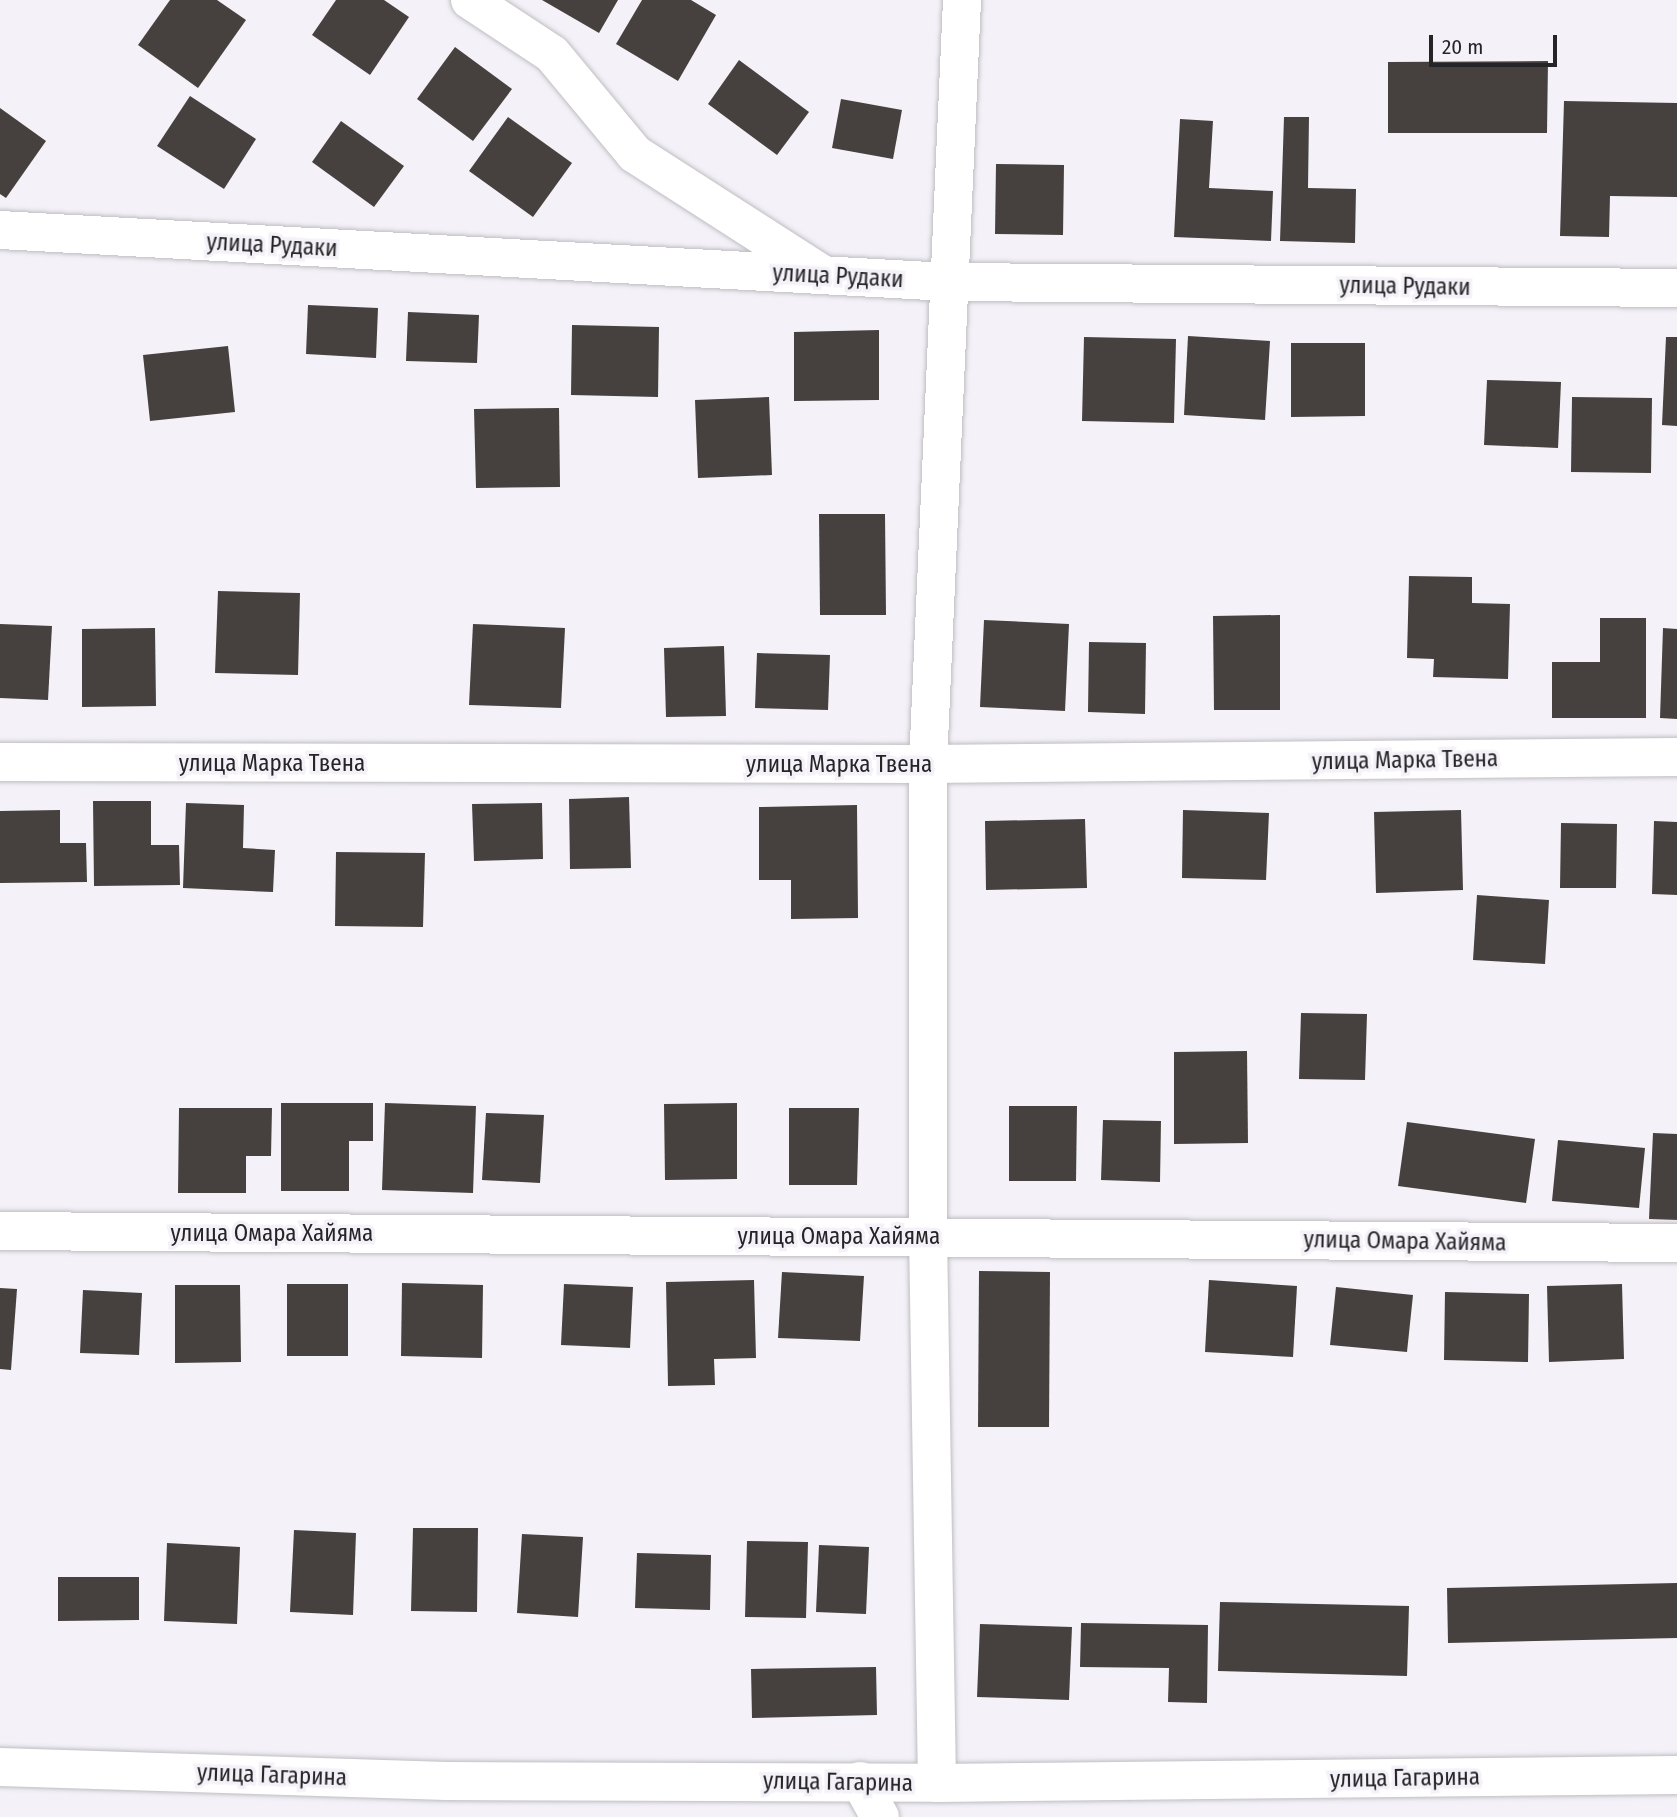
<!DOCTYPE html>
<html>
<head>
<meta charset="utf-8">
<style>
  body { margin:0 }
  #map { position:relative; width:1677px; height:1817px; overflow:hidden; background:#f4f2f8; font-family:"Fira Sans Condensed",sans-serif }
  div>[style] { position:absolute }
  .building>* { inset:0; background:#46413e }
  .roads { filter:drop-shadow(0 0 2px #bfbdc2) drop-shadow(0 0 2px #bfbdc2) }
  .street>* { height:38px; margin:-19px; padding:0 19px; transform-origin:19px; border-radius:19px; background:#fff }
  .primary>* { height:38px; margin:-19px; padding:0 19px; transform-origin:19px; border-radius:19px; background:#fff }
  span { translate:-50% -50%; white-space:nowrap; text-align:center; line-height:1.15; -webkit-text-stroke:7px #f4f2f8; paint-order:stroke }
  .street-label { font-size:23px; color:#252426 }
  .scale { position:absolute; left:1429px; top:35px; width:128px; height:32px; box-sizing:border-box; border:4px solid #252426; border-top:0; padding-left:9px; font-size:21px; line-height:24px; white-space:nowrap; color:#252426; -webkit-text-stroke:5px #f4f2f8; paint-order:stroke }
</style>
</head>
<body>
<div id="map">
  <div class="building">
    <div style="clip-path:polygon(170px 0,217px 0,246px 20px,198px 88px,138px 45px)"></div>
    <div style="clip-path:polygon(336px 0,384px 0,409px 17px,370px 75px,312px 35px)"></div>
    <div style="clip-path:polygon(542px 0,618px 0,599px 33px)"></div>
    <div style="clip-path:polygon(642px 0,691px 0,716px 15px,678px 81px,616px 44px)"></div>
    <div style="clip-path:polygon(455px 47px,512px 89px,473px 141px,417px 99px)"></div>
    <div style="clip-path:polygon(739px 60px,809px 112px,777px 155px,708px 104px)"></div>
    <div style="clip-path:polygon(1548px 61px,1547px 133px,1388px 133px,1388px 62px)"></div>
    <div style="clip-path:polygon(190px 96px,256px 139px,224px 189px,157px 146px)"></div>
    <div style="clip-path:polygon(841px 99px,902px 110px,893px 159px,832px 148px)"></div>
    <div style="clip-path:polygon(1564px 101px,1677px 103px,1677px 197px,1610px 196px,1609px 237px,1560px 236px)"></div>
    <div style="clip-path:polygon(0 108px,46px 141px,6px 198px,0 194px)"></div>
    <div style="clip-path:polygon(508px 117px,572px 163px,533px 217px,469px 171px)"></div>
    <div style="clip-path:polygon(1284px 117px,1309px 117px,1308px 188px,1356px 189px,1355px 243px,1280px 241px)"></div>
    <div style="clip-path:polygon(1180px 119px,1213px 121px,1209px 188px,1273px 191px,1271px 241px,1174px 237px)"></div>
    <div style="clip-path:polygon(341px 121px,404px 166px,374px 207px,312px 162px)"></div>
    <div style="clip-path:polygon(996px 164px,1064px 165px,1063px 235px,995px 234px)"></div>
    <div style="clip-path:polygon(308px 305px,378px 308px,376px 358px,306px 354px)"></div>
    <div style="clip-path:polygon(408px 312px,479px 315px,477px 363px,406px 361px)"></div>
    <div style="clip-path:polygon(572px 325px,659px 327px,658px 397px,571px 395px)"></div>
    <div style="clip-path:polygon(879px 330px,879px 400px,794px 401px,794px 332px)"></div>
    <div style="clip-path:polygon(1188px 336px,1270px 341px,1265px 420px,1184px 415px)"></div>
    <div style="clip-path:polygon(1084px 337px,1176px 339px,1174px 423px,1082px 421px)"></div>
    <div style="clip-path:polygon(1666px 337px,1677px 337px,1677px 426px,1662px 425px)"></div>
    <div style="clip-path:polygon(1291px 343px,1365px 343px,1365px 416px,1291px 417px)"></div>
    <div style="clip-path:polygon(228px 346px,235px 412px,150px 421px,143px 355px)"></div>
    <div style="clip-path:polygon(1487px 380px,1561px 382px,1558px 448px,1484px 445px)"></div>
    <div style="clip-path:polygon(769px 397px,772px 475px,698px 478px,695px 400px)"></div>
    <div style="clip-path:polygon(1572px 397px,1652px 398px,1651px 473px,1571px 472px)"></div>
    <div style="clip-path:polygon(559px 408px,560px 487px,476px 488px,474px 409px)"></div>
    <div style="clip-path:polygon(819px 514px,885px 514px,886px 615px,820px 615px)"></div>
    <div style="clip-path:polygon(1409px 576px,1472px 577px,1472px 603px,1510px 604px,1508px 679px,1433px 677px,1434px 659px,1407px 658px)"></div>
    <div style="clip-path:polygon(218px 591px,300px 593px,298px 675px,215px 673px)"></div>
    <div style="clip-path:polygon(1280px 615px,1280px 710px,1214px 710px,1213px 616px)"></div>
    <div style="clip-path:polygon(1600px 618px,1646px 618px,1646px 718px,1552px 718px,1552px 662px,1600px 662px)"></div>
    <div style="clip-path:polygon(984px 620px,1069px 624px,1065px 711px,980px 707px)"></div>
    <div style="clip-path:polygon(0 624px,52px 626px,48px 700px,0 698px)"></div>
    <div style="clip-path:polygon(473px 624px,565px 628px,561px 708px,469px 705px)"></div>
    <div style="clip-path:polygon(155px 628px,156px 706px,82px 707px,82px 629px)"></div>
    <div style="clip-path:polygon(1663px 628px,1677px 629px,1677px 719px,1660px 718px)"></div>
    <div style="clip-path:polygon(1089px 642px,1146px 643px,1145px 714px,1088px 712px)"></div>
    <div style="clip-path:polygon(724px 646px,726px 716px,666px 717px,664px 648px)"></div>
    <div style="clip-path:polygon(757px 653px,830px 655px,828px 710px,755px 708px)"></div>
    <div style="clip-path:polygon(629px 797px,631px 868px,570px 869px,569px 799px)"></div>
    <div style="clip-path:polygon(93px 801px,151px 801px,151px 845px,179px 845px,180px 885px,94px 886px)"></div>
    <div style="clip-path:polygon(186px 803px,244px 805px,243px 848px,275px 850px,273px 892px,183px 888px)"></div>
    <div style="clip-path:polygon(542px 803px,543px 859px,474px 861px,472px 804px)"></div>
    <div style="clip-path:polygon(857px 805px,858px 918px,791px 919px,791px 880px,759px 880px,759px 807px)"></div>
    <div style="clip-path:polygon(60px 810px,60px 843px,86px 843px,87px 882px,0 883px,0 811px)"></div>
    <div style="clip-path:polygon(1183px 810px,1269px 813px,1266px 880px,1182px 878px)"></div>
    <div style="clip-path:polygon(1461px 810px,1463px 890px,1376px 893px,1374px 812px)"></div>
    <div style="clip-path:polygon(1085px 819px,1087px 888px,986px 890px,985px 821px)"></div>
    <div style="clip-path:polygon(1654px 821px,1677px 822px,1677px 895px,1652px 894px)"></div>
    <div style="clip-path:polygon(1561px 823px,1617px 824px,1616px 888px,1560px 888px)"></div>
    <div style="clip-path:polygon(336px 852px,425px 853px,423px 927px,335px 926px)"></div>
    <div style="clip-path:polygon(1477px 895px,1549px 900px,1545px 964px,1473px 960px)"></div>
    <div style="clip-path:polygon(1301px 1013px,1367px 1014px,1365px 1080px,1299px 1079px)"></div>
    <div style="clip-path:polygon(1247px 1051px,1248px 1143px,1174px 1144px,1174px 1052px)"></div>
    <div style="clip-path:polygon(281px 1103px,373px 1103px,373px 1141px,349px 1141px,349px 1191px,281px 1191px)"></div>
    <div style="clip-path:polygon(385px 1103px,476px 1106px,473px 1193px,382px 1190px)"></div>
    <div style="clip-path:polygon(737px 1103px,737px 1179px,665px 1180px,664px 1104px)"></div>
    <div style="clip-path:polygon(1009px 1106px,1077px 1106px,1076px 1181px,1009px 1181px)"></div>
    <div style="clip-path:polygon(179px 1108px,272px 1108px,271px 1156px,246px 1156px,246px 1193px,178px 1193px)"></div>
    <div style="clip-path:polygon(789px 1108px,859px 1108px,857px 1185px,789px 1185px)"></div>
    <div style="clip-path:polygon(486px 1113px,544px 1115px,540px 1183px,482px 1180px)"></div>
    <div style="clip-path:polygon(1103px 1120px,1161px 1121px,1160px 1182px,1101px 1180px)"></div>
    <div style="clip-path:polygon(1407px 1122px,1535px 1139px,1526px 1203px,1398px 1186px)"></div>
    <div style="clip-path:polygon(1653px 1133px,1677px 1134px,1677px 1220px,1649px 1219px)"></div>
    <div style="clip-path:polygon(1558px 1140px,1645px 1148px,1639px 1208px,1552px 1201px)"></div>
    <div style="clip-path:polygon(979px 1271px,1050px 1272px,1049px 1427px,978px 1427px)"></div>
    <div style="clip-path:polygon(782px 1272px,864px 1276px,860px 1341px,778px 1338px)"></div>
    <div style="clip-path:polygon(754px 1280px,756px 1358px,714px 1359px,715px 1385px,668px 1386px,666px 1282px)"></div>
    <div style="clip-path:polygon(1209px 1280px,1297px 1286px,1293px 1357px,1205px 1352px)"></div>
    <div style="clip-path:polygon(402px 1283px,483px 1285px,482px 1358px,401px 1356px)"></div>
    <div style="clip-path:polygon(287px 1284px,348px 1284px,348px 1356px,287px 1356px)"></div>
    <div style="clip-path:polygon(564px 1284px,633px 1287px,630px 1348px,561px 1345px)"></div>
    <div style="clip-path:polygon(1622px 1284px,1624px 1359px,1549px 1362px,1547px 1286px)"></div>
    <div style="clip-path:polygon(175px 1285px,240px 1285px,241px 1362px,175px 1363px)"></div>
    <div style="clip-path:polygon(1336px 1287px,1413px 1295px,1407px 1352px,1330px 1345px)"></div>
    <div style="clip-path:polygon(0 1288px,17px 1289px,11px 1370px,0 1369px)"></div>
    <div style="clip-path:polygon(83px 1290px,142px 1293px,139px 1355px,80px 1353px)"></div>
    <div style="clip-path:polygon(1445px 1292px,1529px 1294px,1528px 1362px,1444px 1360px)"></div>
    <div style="clip-path:polygon(413px 1528px,478px 1528px,477px 1612px,411px 1611px)"></div>
    <div style="clip-path:polygon(294px 1530px,356px 1533px,353px 1615px,290px 1612px)"></div>
    <div style="clip-path:polygon(522px 1534px,583px 1537px,578px 1617px,517px 1613px)"></div>
    <div style="clip-path:polygon(747px 1541px,808px 1542px,806px 1618px,745px 1617px)"></div>
    <div style="clip-path:polygon(167px 1543px,240px 1547px,237px 1624px,164px 1621px)"></div>
    <div style="clip-path:polygon(819px 1545px,869px 1547px,866px 1614px,816px 1612px)"></div>
    <div style="clip-path:polygon(637px 1553px,711px 1555px,710px 1610px,635px 1608px)"></div>
    <div style="clip-path:polygon(58px 1577px,139px 1577px,139px 1620px,58px 1621px)"></div>
    <div style="clip-path:polygon(1677px 1583px,1677px 1638px,1448px 1643px,1447px 1588px)"></div>
    <div style="clip-path:polygon(1220px 1602px,1409px 1606px,1407px 1676px,1218px 1671px)"></div>
    <div style="clip-path:polygon(1081px 1623px,1208px 1625px,1207px 1703px,1168px 1702px,1169px 1668px,1080px 1667px)"></div>
    <div style="clip-path:polygon(980px 1624px,1072px 1627px,1069px 1700px,977px 1697px)"></div>
    <div style="clip-path:polygon(876px 1667px,877px 1715px,752px 1718px,751px 1669px)"></div>
  </div>
  <div class="roads">
    <div class="street">
      <div style="left:470px;top:0;width:98px;rotate:33.4deg"></div>
      <div style="left:552px;top:54px;width:130px;rotate:50.3deg"></div>
      <div style="left:635px;top:154px;width:222px;rotate:32.7deg"></div>
      <div style="left:0;top:230px;width:950px;rotate:3.14deg"></div>
      <div style="left:949px;top:282px;width:728px;rotate:0.47deg"></div>
      <div style="left:0;top:762px;width:928px;rotate:0.12deg"></div>
      <div style="left:928px;top:764px;width:749px;rotate:-0.54deg"></div>
      <div style="left:0;top:1231px;width:1677px;rotate:0.41deg"></div>
      <div style="left:860px;top:1781px;width:41px;rotate:60.9deg"></div>
      <div style="left:937px;top:1783px;width:547px;rotate:-90.94deg"></div>
      <div style="left:928px;top:1236px;width:472px;rotate:-90deg"></div>
      <div style="left:928px;top:764px;width:765px;rotate:-87.45deg"></div>
    </div>
    <div class="primary">
      <div style="left:0;top:1767px;width:447px;rotate:1.8deg"></div>
      <div style="left:447px;top:1781px;width:490px;rotate:0.2deg"></div>
      <div style="left:937px;top:1783px;width:740px;rotate:-0.62deg"></div>
    </div>
  </div>
  <div class="street-label">
    <span style="left:272px;top:245px;rotate:3deg">улица Рудаки</span>
    <span style="left:838px;top:276px;rotate:3deg">улица Рудаки</span>
    <span style="left:1405px;top:286px;rotate:1deg">улица Рудаки</span>
    <span style="left:1405px;top:760px;rotate:-1deg">улица Марка Твена</span>
    <span style="left:272px;top:763px">улица Марка Твена</span>
    <span style="left:839px;top:764px">улица Марка Твена</span>
    <span style="left:272px;top:1233px">улица Омара Хайяма</span>
    <span style="left:839px;top:1236px">улица Омара Хайяма</span>
    <span style="left:1405px;top:1241px;rotate:1deg">улица Омара Хайяма</span>
    <span style="left:272px;top:1775px;rotate:2deg">улица Гагарина</span>
    <span style="left:1405px;top:1778px;rotate:-1deg">улица Гагарина</span>
    <span style="left:838px;top:1782px;rotate:1deg">улица Гагарина</span>
  </div>
  <div class="scale">20 m</div>
</div>
</body>
</html>
